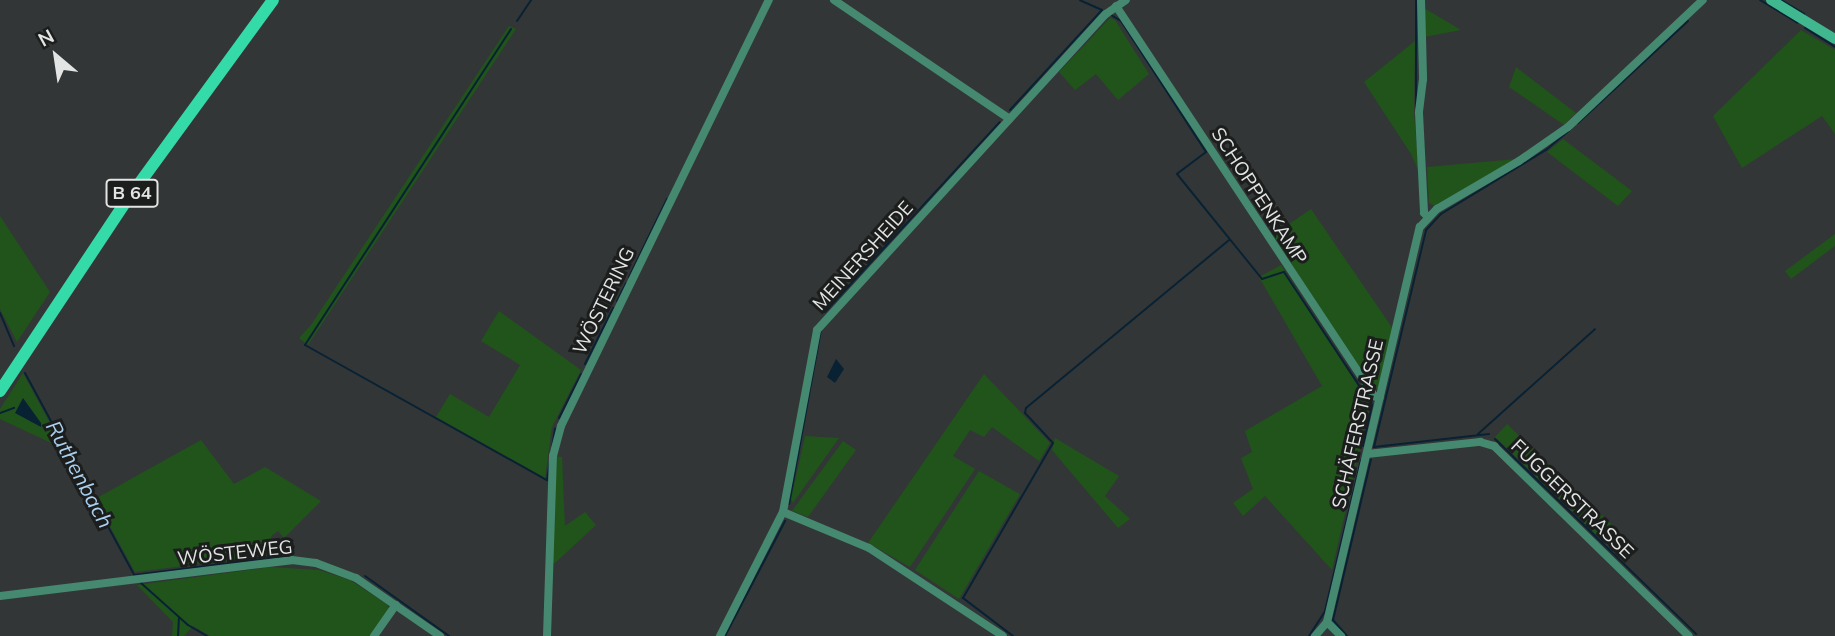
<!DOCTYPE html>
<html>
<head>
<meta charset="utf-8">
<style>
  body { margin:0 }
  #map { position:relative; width:1835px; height:636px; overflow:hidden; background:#333636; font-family:Mulish,sans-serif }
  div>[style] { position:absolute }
  .green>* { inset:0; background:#20541b }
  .water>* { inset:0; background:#082234 }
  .stream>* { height:2px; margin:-1px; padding:0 1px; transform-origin:1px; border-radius:1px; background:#082234 }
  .street>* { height:8px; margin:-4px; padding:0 4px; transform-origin:4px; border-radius:4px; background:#458970 }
  .secondary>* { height:10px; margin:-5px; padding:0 5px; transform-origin:5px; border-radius:5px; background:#41b790 }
  .primary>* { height:12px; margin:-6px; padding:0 6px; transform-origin:6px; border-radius:6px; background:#34dba8 }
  span { translate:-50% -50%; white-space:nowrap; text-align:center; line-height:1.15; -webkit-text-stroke:6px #1c1d1d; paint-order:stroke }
  .shield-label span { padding:2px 5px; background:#1c1d1d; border:2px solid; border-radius:5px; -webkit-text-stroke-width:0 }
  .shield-label { font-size:18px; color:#e3e5e5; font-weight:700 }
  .street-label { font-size:19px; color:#e3e5e5 }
  .water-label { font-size:21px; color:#aad0ef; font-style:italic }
  .north { position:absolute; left:21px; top:21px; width:70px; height:70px; -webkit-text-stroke:5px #1c1d1d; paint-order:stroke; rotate:331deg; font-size:19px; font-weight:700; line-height:28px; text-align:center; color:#e3e5e5 }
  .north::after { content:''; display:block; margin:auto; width:24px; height:32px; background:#e3e5e5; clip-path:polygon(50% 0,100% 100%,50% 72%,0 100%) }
</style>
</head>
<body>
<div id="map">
  <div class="green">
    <div style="clip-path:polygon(1424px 8px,1461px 30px,1424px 37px)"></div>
    <div style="clip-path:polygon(1110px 18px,1115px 20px,1149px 74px,1118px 100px,1096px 74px,1075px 90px,1059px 72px)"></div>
    <div style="clip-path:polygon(509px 26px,516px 29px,308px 345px,299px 338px,311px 325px)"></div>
    <div style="clip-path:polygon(1801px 30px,1835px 50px,1835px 134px,1822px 116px,1742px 168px,1713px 116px)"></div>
    <div style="clip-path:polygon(1415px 41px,1414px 113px,1419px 172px,1411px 154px,1364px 82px)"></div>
    <div style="clip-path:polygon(1516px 67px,1576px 113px,1564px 125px,1509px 87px)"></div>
    <div style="clip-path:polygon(1563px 139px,1632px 191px,1618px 206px,1547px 152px)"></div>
    <div style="clip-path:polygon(1517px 159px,1435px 206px,1429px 203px,1427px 167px)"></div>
    <div style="clip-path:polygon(1311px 209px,1393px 329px,1379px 388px,1372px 389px,1273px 235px)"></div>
    <div style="clip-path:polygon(0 216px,50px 292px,17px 342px,0 309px)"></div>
    <div style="clip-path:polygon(1835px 234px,1835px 246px,1791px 279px,1785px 271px)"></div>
    <div style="clip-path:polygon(1281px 265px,1370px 405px,1332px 570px,1265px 496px,1243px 516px,1233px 503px,1253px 489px,1241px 458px,1252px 452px,1245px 431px,1322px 386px,1259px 277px)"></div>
    <div style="clip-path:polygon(499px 311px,581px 370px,552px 427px,545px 478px,436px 417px,450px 394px,489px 417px,520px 365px,481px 341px)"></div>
    <div style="clip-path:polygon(23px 373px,64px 449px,0 419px,0 409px)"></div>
    <div style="clip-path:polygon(984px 374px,1050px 443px,1039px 461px,992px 427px,984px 437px,970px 430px,953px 456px,975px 469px,910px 567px,868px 543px)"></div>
    <div style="clip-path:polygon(1507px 424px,1616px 529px,1604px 542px,1495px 437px)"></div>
    <div style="clip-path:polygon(805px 436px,839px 438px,793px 503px,791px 499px)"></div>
    <div style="clip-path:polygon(1055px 438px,1119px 476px,1105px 496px,1130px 519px,1118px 528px,1052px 450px)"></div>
    <div style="clip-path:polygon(201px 440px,234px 484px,265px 467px,321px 501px,284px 538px,278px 531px,271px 536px,273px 555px,135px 572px,95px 499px)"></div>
    <div style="clip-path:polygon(843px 441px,856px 450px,808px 517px,792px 511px)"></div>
    <div style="clip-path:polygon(555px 456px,562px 457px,565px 526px,585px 512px,596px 525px,555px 563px,552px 563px)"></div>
    <div style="clip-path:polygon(979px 471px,1020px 494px,959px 599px,915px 570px)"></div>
    <div style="clip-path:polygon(270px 567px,319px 570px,350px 580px,388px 605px,389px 610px,370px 636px,210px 636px,193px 626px,184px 636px,172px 636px,173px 622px,137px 585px)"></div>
  </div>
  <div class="water">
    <div style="clip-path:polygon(836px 359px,844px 369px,835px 383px,827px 377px)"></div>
    <div style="clip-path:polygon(23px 398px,41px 423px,41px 427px,15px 413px)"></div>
  </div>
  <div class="stream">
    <div style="left:1760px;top:0;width:44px;rotate:31.2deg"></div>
    <div style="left:1781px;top:0;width:27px;rotate:31deg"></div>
    <div style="left:1111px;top:15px;width:12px;rotate:31deg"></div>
    <div style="left:1121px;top:21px;width:156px;rotate:57deg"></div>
    <div style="left:1206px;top:152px;width:36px;rotate:143deg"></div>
    <div style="left:1177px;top:174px;width:135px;rotate:51deg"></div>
    <div style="left:1262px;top:279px;width:23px;rotate:-18deg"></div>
    <div style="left:1284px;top:272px;width:159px;rotate:56.5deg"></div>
    <div style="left:1372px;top:405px;width:42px;rotate:102.4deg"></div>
    <div style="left:517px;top:21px;width:25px;rotate:-56deg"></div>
    <div style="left:1805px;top:28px;width:36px;rotate:32deg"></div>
    <div style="left:511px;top:29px;width:377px;rotate:123.1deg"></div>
    <div style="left:305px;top:345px;width:277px;rotate:29.2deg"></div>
    <div style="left:547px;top:480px;width:52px;rotate:-81.1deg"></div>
    <div style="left:1416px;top:107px;width:107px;rotate:-90deg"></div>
    <div style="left:1010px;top:110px;width:136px;rotate:-47.4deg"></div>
    <div style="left:1102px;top:10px;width:24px;rotate:-156deg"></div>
    <div style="left:1578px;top:123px;width:150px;rotate:-42.8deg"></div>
    <div style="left:629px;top:277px;width:87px;rotate:-64deg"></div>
    <div style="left:617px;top:301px;width:20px;rotate:-63deg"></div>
    <div style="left:825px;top:312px;width:258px;rotate:-47.4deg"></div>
    <div style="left:0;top:313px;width:36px;rotate:67deg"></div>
    <div style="left:585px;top:364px;width:63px;rotate:-63.4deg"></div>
    <div style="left:25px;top:373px;width:230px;rotate:61.6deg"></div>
    <div style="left:0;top:413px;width:15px;rotate:-20deg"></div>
    <div style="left:559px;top:418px;width:49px;rotate:-63.4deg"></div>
    <div style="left:1478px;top:434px;width:157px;rotate:-41.9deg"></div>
    <div style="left:1489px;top:434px;width:116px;rotate:173.6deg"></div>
    <div style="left:1374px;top:447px;width:223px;rotate:-76.5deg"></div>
    <div style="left:1426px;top:230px;width:22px;rotate:-47deg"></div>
    <div style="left:1441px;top:214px;width:123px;rotate:-31.4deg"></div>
    <div style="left:1546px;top:150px;width:33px;rotate:-40deg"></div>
    <div style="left:1495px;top:439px;width:280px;rotate:44.1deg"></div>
    <div style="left:789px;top:504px;width:177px;rotate:-79.6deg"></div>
    <div style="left:134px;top:575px;width:153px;rotate:-7.1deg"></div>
    <div style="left:365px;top:576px;width:103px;rotate:35.5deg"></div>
    <div style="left:141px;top:583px;width:63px;rotate:41.8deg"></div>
    <div style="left:188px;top:625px;width:22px;rotate:30deg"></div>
    <div style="left:178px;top:636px;width:18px;rotate:-87deg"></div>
    <div style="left:725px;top:636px;width:130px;rotate:-62.4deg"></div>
    <div style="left:1013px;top:636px;width:63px;rotate:-142.8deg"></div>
    <div style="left:963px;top:598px;width:179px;rotate:-59.9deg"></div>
    <div style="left:1053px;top:443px;width:41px;rotate:-133deg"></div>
    <div style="left:1025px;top:413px;width:5px;rotate:-79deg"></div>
    <div style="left:1026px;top:408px;width:264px;rotate:-39.6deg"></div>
    <div style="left:1309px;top:636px;width:30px;rotate:-57deg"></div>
    <div style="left:1325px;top:611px;width:155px;rotate:-76.6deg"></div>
    <div style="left:1347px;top:636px;width:21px;rotate:-131deg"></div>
    <div style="left:1333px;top:620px;width:165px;rotate:-76.7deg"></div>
  </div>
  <div class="street">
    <div style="left:834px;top:0;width:212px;rotate:34.1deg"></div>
    <div style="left:1421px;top:0;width:79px;rotate:88.5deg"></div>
    <div style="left:1423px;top:79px;width:34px;rotate:97deg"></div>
    <div style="left:1419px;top:113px;width:100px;rotate:87.1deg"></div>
    <div style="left:1424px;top:213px;width:6px;rotate:45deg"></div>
    <div style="left:1116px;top:6px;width:468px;rotate:56.5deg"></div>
    <div style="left:1374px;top:396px;width:6px;rotate:18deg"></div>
    <div style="left:1367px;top:454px;width:114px;rotate:-6.1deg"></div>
    <div style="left:1480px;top:442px;width:15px;rotate:16deg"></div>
    <div style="left:1494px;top:446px;width:272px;rotate:44.3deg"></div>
    <div style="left:783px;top:512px;width:93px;rotate:22.7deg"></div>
    <div style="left:869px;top:548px;width:160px;rotate:33.3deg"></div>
    <div style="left:0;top:596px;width:294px;rotate:-7deg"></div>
    <div style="left:292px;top:560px;width:24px;rotate:7deg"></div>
    <div style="left:316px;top:563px;width:43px;rotate:20.6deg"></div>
    <div style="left:356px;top:578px;width:102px;rotate:34.6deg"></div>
    <div style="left:1327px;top:622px;width:20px;rotate:45deg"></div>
    <div style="left:374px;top:636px;width:38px;rotate:-55deg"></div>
    <div style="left:547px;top:636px;width:180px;rotate:-88.1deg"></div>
    <div style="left:553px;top:456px;width:31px;rotate:-75deg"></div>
    <div style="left:561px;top:426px;width:474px;rotate:-64deg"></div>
    <div style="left:720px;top:636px;width:139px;rotate:-63.1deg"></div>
    <div style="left:783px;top:512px;width:185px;rotate:-79.4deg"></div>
    <div style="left:817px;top:330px;width:428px;rotate:-47.6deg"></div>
    <div style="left:1106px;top:14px;width:24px;rotate:-35deg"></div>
    <div style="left:1315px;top:636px;width:18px;rotate:-49deg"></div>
    <div style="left:1327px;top:622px;width:406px;rotate:-76.8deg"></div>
    <div style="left:1420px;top:227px;width:25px;rotate:-47deg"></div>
    <div style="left:1437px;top:209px;width:95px;rotate:-30.3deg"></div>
    <div style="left:1519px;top:161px;width:60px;rotate:-34.8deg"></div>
    <div style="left:1568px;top:127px;width:185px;rotate:-43.3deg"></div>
  </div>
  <div class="secondary">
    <div style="left:1771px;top:0;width:75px;rotate:31.4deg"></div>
  </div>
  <div class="primary">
    <div style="left:0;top:391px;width:226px;rotate:-56.4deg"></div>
    <div style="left:125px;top:203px;width:251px;rotate:-53.9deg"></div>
  </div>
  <div class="shield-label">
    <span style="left:132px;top:193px">B 64</span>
  </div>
  <div class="street-label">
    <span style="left:1259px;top:196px;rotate:57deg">SCHOPPENKAMP</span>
    <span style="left:863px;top:256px;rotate:-48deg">MEINERSHEIDE</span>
    <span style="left:604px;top:301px;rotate:-64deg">WÖSTERING</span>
    <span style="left:1358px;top:424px;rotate:-77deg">SCHÄFERSTRASSE</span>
    <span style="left:1572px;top:499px;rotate:44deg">FUGGERSTRASSE</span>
    <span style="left:235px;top:553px;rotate:-6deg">WÖSTEWEG</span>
  </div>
  <div class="water-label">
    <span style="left:80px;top:474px;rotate:62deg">Ruthenbach</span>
  </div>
  <div class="north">N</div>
</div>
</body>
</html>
